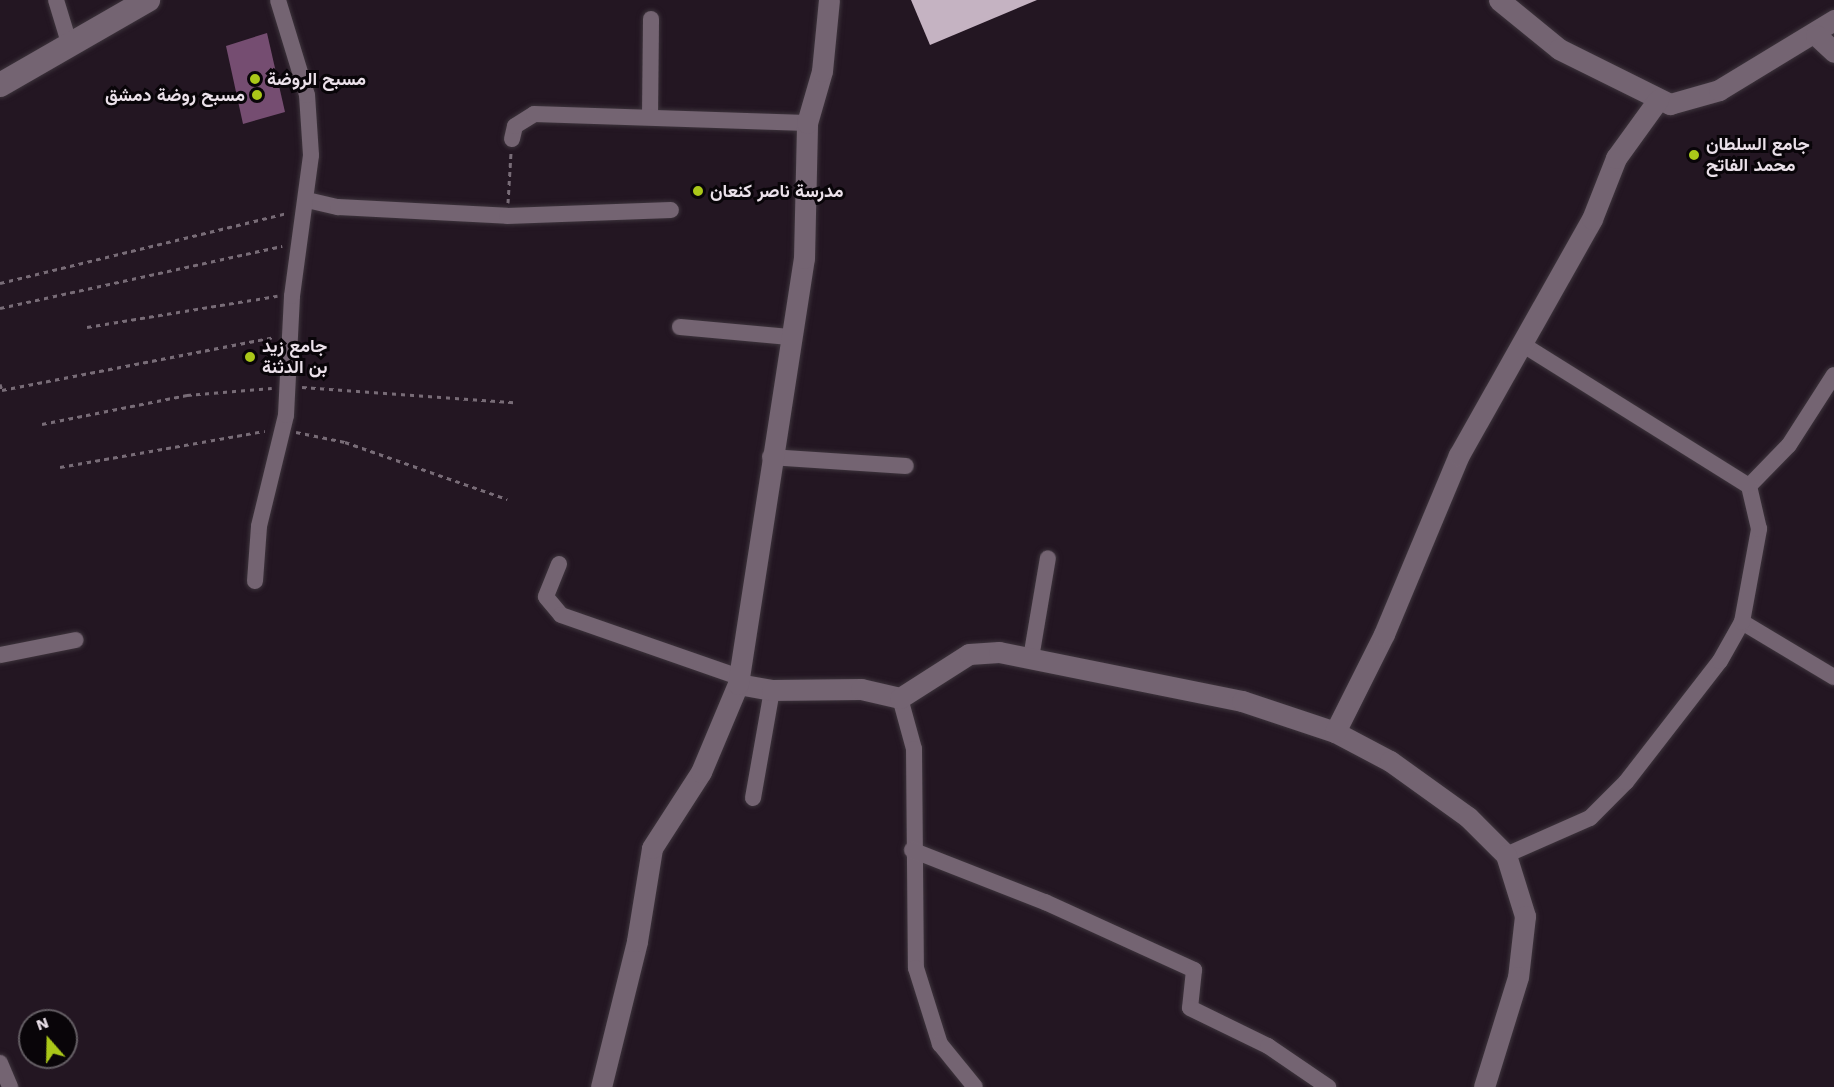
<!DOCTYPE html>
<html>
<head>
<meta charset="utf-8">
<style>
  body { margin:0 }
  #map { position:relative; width:1834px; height:1087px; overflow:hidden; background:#231622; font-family:"Work Sans",Vazirmatn,sans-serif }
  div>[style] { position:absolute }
  .water>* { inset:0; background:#754d71 }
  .building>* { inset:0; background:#c5b3c2 }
  .path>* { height:3px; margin-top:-1.5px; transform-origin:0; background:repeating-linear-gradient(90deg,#786c77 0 4.5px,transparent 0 9px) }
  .roads { filter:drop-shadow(0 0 2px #3d343c) drop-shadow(0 0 2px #3d343c) }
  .minor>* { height:16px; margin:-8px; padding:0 8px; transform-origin:8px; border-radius:8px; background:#746472 }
  .tertiary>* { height:21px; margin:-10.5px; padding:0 10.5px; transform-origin:10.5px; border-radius:10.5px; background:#746472 }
  .secondary>* { height:24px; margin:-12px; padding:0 12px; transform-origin:12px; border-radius:12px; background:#746472 }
  .dots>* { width:16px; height:16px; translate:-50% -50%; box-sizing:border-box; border:3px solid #090509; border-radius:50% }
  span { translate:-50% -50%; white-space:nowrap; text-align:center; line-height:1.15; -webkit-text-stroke:6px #090509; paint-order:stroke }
  .poi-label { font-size:18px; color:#ebe1ea; font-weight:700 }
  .left { translate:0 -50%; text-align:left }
  .right { translate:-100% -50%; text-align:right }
  .north { position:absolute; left:18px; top:1009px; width:60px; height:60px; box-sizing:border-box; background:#090509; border:2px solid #635d63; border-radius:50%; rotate:340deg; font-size:16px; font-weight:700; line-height:24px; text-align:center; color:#ebe1ea }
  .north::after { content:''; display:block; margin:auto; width:21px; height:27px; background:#aac719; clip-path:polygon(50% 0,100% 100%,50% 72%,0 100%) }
</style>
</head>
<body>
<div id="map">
  <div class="water">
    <div style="clip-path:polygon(267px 33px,285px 112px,243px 124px,226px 46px)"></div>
  </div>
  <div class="building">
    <div style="clip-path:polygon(911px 0,1037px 0,930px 45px)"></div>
  </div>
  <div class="path">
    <div style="left:508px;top:203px;width:51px;rotate:-86.6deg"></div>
    <div style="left:0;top:283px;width:295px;rotate:-13.7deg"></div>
    <div style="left:0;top:308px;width:289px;rotate:-12.4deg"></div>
    <div style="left:87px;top:327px;width:193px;rotate:-9.3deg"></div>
    <div style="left:0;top:384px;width:6px;rotate:72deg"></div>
    <div style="left:2px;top:390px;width:277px;rotate:-11deg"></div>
    <div style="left:302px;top:387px;width:212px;rotate:4.1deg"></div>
    <div style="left:42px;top:424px;width:148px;rotate:-11.3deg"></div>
    <div style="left:187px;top:395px;width:85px;rotate:-4.7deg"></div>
    <div style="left:296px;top:432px;width:50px;rotate:11.5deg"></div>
    <div style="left:345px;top:442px;width:172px;rotate:19.4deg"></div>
    <div style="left:60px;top:467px;width:208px;rotate:-10deg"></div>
  </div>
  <div class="roads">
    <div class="minor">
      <div style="left:56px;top:0;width:39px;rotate:73deg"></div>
      <div style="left:650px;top:117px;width:98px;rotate:-89.4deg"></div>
      <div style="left:512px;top:139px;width:13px;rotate:-77deg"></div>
      <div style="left:515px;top:126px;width:22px;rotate:-32deg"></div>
      <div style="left:534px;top:114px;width:273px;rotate:1.9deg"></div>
      <div style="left:307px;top:200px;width:32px;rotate:13deg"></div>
      <div style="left:338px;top:207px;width:169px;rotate:3deg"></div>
      <div style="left:507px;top:216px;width:164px;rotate:-2.1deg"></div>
      <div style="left:680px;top:327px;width:110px;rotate:5.2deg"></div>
      <div style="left:770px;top:457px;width:136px;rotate:3.8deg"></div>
      <div style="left:1749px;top:486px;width:57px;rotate:-45.7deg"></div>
      <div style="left:1789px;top:445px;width:83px;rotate:-57.3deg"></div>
      <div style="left:559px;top:564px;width:35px;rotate:112deg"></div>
      <div style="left:546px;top:597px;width:23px;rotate:50deg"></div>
      <div style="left:561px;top:615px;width:188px;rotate:19.2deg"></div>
      <div style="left:255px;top:581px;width:55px;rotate:-85.8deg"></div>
      <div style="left:259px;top:526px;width:114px;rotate:-76.3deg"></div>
      <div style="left:286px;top:415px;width:119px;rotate:-87.1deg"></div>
      <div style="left:292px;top:296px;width:142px;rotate:-82.3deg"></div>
      <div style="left:311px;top:155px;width:60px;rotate:-93.8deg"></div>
      <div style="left:307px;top:95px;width:99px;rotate:-107deg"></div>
      <div style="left:1742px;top:622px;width:107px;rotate:30.9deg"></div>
      <div style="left:0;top:655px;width:77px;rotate:-11.2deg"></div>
      <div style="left:1031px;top:658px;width:101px;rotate:-80.4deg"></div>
      <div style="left:900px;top:698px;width:53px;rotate:74.6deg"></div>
      <div style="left:914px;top:749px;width:219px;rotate:89.5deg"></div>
      <div style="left:916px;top:968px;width:80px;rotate:72.5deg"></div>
      <div style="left:940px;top:1044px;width:55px;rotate:50.9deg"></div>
      <div style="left:753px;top:798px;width:110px;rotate:-80deg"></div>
      <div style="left:912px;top:850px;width:143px;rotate:21.4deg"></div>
      <div style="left:1045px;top:902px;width:164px;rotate:24.5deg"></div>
      <div style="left:1194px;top:970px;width:38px;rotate:96deg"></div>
      <div style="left:1190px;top:1008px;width:87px;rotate:26deg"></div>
      <div style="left:1268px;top:1046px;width:73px;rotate:34.3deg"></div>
      <div style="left:1506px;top:855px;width:92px;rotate:-23.8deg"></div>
      <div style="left:1590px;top:818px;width:51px;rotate:-45deg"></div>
      <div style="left:1626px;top:782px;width:153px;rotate:-52.2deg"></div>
      <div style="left:1720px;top:661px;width:45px;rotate:-60.6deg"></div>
      <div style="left:1742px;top:622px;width:95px;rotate:-79.6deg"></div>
      <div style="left:1759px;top:529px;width:44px;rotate:-103.1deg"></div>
      <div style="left:1749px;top:486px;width:266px;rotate:-148deg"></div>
      <div style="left:0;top:1063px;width:26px;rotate:67deg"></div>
    </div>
    <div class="tertiary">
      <div style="left:1499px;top:0;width:77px;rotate:39.2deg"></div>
      <div style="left:1559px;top:49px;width:124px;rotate:26.4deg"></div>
      <div style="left:1670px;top:104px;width:51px;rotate:-15.9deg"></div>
      <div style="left:1719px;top:90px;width:135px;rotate:-31.3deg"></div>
      <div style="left:1816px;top:35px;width:25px;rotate:43deg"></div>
      <div style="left:738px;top:684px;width:35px;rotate:10deg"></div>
      <div style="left:772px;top:690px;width:89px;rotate:-0.6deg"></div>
      <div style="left:861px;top:689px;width:40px;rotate:13deg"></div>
      <div style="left:900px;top:698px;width:82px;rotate:-32.5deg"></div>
      <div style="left:969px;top:654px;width:30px;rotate:-4deg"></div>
      <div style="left:999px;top:652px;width:248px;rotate:11.4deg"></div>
      <div style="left:1242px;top:701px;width:98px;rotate:18.4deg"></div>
      <div style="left:1335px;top:732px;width:62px;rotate:27.8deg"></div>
      <div style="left:1390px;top:761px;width:96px;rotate:35.7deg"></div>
      <div style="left:1468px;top:817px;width:54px;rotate:45deg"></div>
      <div style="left:1506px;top:855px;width:64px;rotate:72.7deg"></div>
      <div style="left:1525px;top:916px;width:61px;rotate:96.5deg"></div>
      <div style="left:1518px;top:977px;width:115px;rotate:107.2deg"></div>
      <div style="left:1335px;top:732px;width:110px;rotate:-63.4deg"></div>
      <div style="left:1384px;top:634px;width:194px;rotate:-67.3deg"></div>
      <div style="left:1459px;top:455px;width:271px;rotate:-60.6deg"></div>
      <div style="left:1592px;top:219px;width:66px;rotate:-68.5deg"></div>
      <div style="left:1616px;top:158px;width:72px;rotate:-54.1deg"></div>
      <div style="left:601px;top:1087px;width:150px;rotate:-76.1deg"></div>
      <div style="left:637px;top:941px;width:94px;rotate:-80.8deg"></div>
      <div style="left:652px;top:848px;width:90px;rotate:-57.2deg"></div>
      <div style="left:701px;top:772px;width:95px;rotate:-67.2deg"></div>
      <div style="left:738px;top:684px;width:431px;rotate:-81.2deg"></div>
      <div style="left:804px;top:258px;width:135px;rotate:-88.7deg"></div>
      <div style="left:807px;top:123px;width:54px;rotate:-73.9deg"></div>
      <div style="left:822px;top:71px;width:71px;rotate:-84.4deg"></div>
    </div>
    <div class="secondary">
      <div style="left:0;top:85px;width:171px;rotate:-29.9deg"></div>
    </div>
  </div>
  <div class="dots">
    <div style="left:255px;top:79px;background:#aac719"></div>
    <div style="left:257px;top:95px;background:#aac719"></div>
    <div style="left:1694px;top:155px;background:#aac719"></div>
    <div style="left:698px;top:191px;background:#aac719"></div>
    <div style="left:250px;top:357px;background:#aac719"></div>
  </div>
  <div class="poi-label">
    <span class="left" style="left:267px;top:79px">مسبح الروضة</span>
    <span class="right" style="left:245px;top:95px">مسبح روضة دمشق</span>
    <span class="left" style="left:1706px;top:155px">جامع السلطان<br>محمد الفاتح</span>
    <span class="left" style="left:710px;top:191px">مدرسة ناصر كنعان</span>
    <span class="left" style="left:262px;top:357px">جامع زيد<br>بن الدثنة</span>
  </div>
  <div class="north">N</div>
</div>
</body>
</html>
